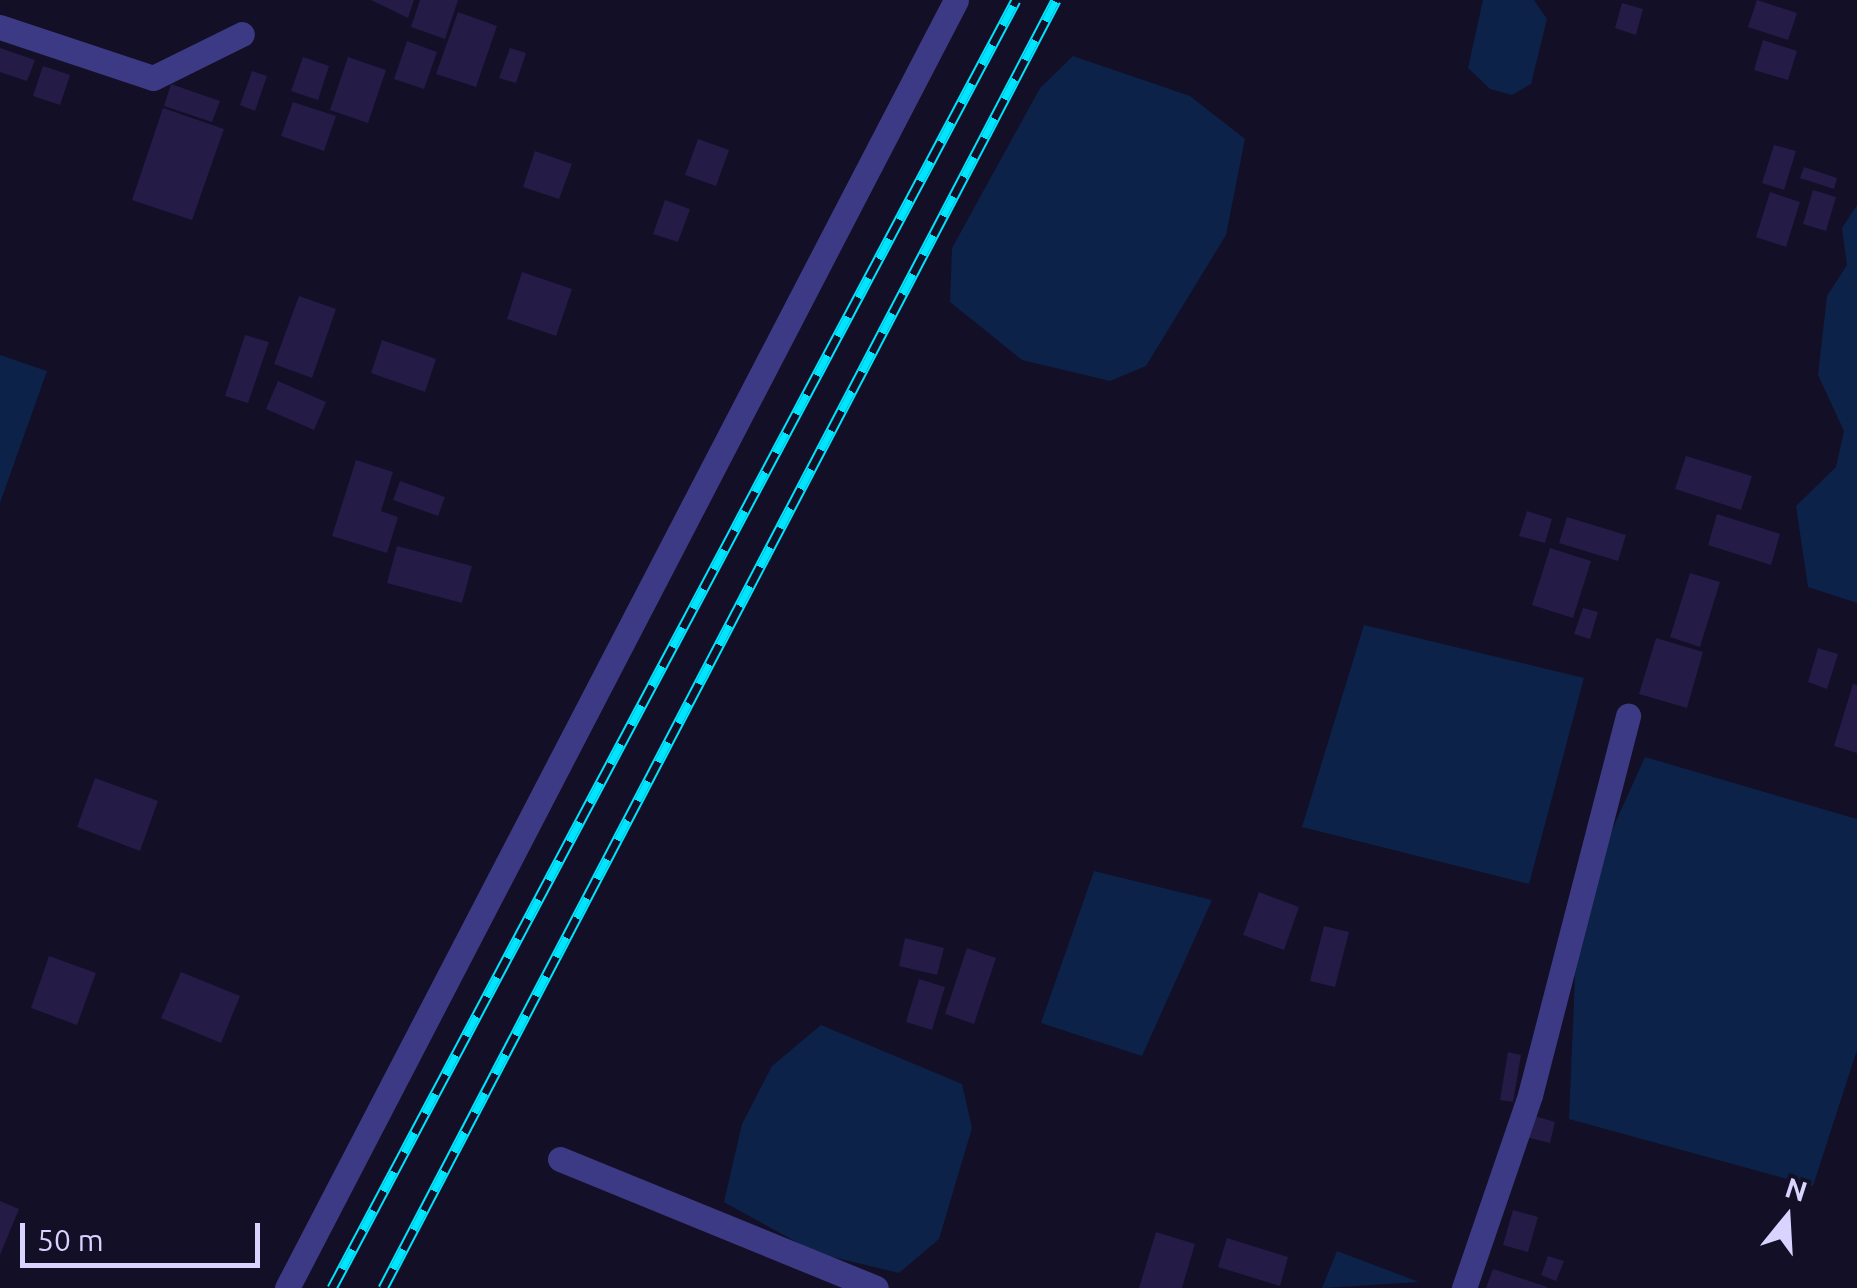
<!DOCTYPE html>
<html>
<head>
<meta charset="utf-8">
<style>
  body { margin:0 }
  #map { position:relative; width:1857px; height:1288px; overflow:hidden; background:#130f26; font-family:Ubuntu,sans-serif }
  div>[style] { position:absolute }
  .water>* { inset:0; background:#0c2248 }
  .building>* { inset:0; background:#241b47 }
  .minor>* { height:25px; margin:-12.5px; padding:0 12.5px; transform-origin:12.5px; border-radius:12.5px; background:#3d3a85 }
  .rail>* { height:11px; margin-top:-5.5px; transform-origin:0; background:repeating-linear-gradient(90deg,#130f26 0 22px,#00e5ff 0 44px); box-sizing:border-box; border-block:2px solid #00e5ff }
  span { translate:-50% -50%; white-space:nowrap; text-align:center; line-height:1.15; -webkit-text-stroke:8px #130f26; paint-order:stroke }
  .north { position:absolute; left:1737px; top:1168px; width:100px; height:100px; -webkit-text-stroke:8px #130f26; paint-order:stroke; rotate:18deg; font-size:28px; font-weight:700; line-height:40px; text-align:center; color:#d9d4ff }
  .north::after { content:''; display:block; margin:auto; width:35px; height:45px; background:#d9d4ff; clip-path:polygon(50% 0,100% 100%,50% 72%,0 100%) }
  .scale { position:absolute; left:20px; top:1223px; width:240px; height:45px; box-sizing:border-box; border:5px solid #d9d4ff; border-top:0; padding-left:12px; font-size:30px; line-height:35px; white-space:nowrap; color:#d9d4ff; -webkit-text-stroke:8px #130f26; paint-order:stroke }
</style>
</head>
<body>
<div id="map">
  <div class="water">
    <div style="clip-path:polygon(1483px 0,1534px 0,1547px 19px,1531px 84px,1512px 95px,1490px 89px,1468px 68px)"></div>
    <div style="clip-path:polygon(1073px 56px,1190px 96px,1245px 139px,1226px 235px,1146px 366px,1110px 381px,1022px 360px,950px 302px,952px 248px,1040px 88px)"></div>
    <div style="clip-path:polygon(1857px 205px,1857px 603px,1808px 587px,1796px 506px,1836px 467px,1844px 431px,1818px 375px,1827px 296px,1847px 265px,1842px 228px)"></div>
    <div style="clip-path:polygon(0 355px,47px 371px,0 503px)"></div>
    <div style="clip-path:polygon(1364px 625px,1584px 678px,1529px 884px,1302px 827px)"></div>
    <div style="clip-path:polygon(1645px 757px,1857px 819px,1857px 1050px,1813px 1186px,1569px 1119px,1578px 905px)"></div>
    <div style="clip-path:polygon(1094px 871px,1212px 900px,1142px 1056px,1041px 1023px)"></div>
    <div style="clip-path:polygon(821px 1025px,962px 1084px,972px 1128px,939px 1239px,899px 1273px,816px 1253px,724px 1202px,742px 1124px,772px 1066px)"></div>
    <div style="clip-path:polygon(1337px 1251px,1419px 1282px,1322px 1288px)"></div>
  </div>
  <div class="building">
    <div style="clip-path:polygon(371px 0,414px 0,408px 18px)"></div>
    <div style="clip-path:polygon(420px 0,458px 0,445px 39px,411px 27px)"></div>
    <div style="clip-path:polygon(1757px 0,1797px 13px,1788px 40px,1748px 27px)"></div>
    <div style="clip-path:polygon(1622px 3px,1643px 9px,1636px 35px,1615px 28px)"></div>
    <div style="clip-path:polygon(458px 12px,497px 26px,476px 87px,436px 74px)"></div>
    <div style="clip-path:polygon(1763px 40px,1797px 51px,1788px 80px,1754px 70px)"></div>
    <div style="clip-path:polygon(407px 41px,437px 52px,424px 89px,394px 79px)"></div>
    <div style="clip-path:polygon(0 48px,35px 60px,27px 81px,0 72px)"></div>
    <div style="clip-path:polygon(510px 48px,526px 53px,516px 83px,499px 78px)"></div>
    <div style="clip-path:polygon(303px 57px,329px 66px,318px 100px,291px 91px)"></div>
    <div style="clip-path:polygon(348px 57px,386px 70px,368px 123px,330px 110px)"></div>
    <div style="clip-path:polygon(43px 66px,70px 75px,60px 105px,33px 96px)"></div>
    <div style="clip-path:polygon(252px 71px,267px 76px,255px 111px,240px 105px)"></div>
    <div style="clip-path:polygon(171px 84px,220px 101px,212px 122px,164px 106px)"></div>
    <div style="clip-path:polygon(293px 102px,336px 116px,324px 151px,281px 136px)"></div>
    <div style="clip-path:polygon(163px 108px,224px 129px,192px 220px,132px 200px)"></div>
    <div style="clip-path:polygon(698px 139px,729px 150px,716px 186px,685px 175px)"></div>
    <div style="clip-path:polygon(1774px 145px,1796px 151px,1784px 190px,1762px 183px)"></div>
    <div style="clip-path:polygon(535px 151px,572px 164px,559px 199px,523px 187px)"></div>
    <div style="clip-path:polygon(1804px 167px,1837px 178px,1834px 189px,1800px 178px)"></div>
    <div style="clip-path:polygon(1813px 190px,1836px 197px,1826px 231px,1803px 224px)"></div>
    <div style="clip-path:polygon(1770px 192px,1800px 202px,1786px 247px,1756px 237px)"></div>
    <div style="clip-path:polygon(665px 200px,690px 209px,678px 242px,653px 234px)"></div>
    <div style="clip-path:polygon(522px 272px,572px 289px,556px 336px,507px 319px)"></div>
    <div style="clip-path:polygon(299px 296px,336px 309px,312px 378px,274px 364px)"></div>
    <div style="clip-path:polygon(245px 335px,269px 342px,248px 403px,225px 396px)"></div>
    <div style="clip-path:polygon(382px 340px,436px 359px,425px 392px,371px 373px)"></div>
    <div style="clip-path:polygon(278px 381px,326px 402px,314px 430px,266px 409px)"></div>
    <div style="clip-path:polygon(1686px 456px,1752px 476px,1741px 510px,1675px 489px)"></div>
    <div style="clip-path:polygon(356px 460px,393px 472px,381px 511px,398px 517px,387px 553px,332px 536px)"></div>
    <div style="clip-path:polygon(400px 481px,445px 497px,438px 516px,393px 500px)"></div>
    <div style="clip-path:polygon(1527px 511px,1552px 519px,1545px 543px,1519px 536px)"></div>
    <div style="clip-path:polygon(1717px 514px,1780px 534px,1771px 565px,1708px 545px)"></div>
    <div style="clip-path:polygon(1567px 517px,1626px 535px,1618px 561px,1559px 543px)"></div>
    <div style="clip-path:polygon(397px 546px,472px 566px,462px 603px,387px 583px)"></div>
    <div style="clip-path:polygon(1550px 548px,1591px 561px,1573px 618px,1532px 605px)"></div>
    <div style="clip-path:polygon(1690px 573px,1720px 582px,1700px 647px,1670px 637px)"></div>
    <div style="clip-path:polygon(1583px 608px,1598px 612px,1590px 639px,1574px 634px)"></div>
    <div style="clip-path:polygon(1656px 638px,1703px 652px,1687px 708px,1639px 694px)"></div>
    <div style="clip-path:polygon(1818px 648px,1838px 654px,1827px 689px,1808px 682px)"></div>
    <div style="clip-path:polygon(1853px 684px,1857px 685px,1857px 753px,1834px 746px)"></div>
    <div style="clip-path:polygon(95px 778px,158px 801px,140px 851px,77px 827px)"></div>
    <div style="clip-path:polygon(1259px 892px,1299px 907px,1284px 950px,1243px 935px)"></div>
    <div style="clip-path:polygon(1324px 926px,1349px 932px,1335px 987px,1310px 981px)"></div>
    <div style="clip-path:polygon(905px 938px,944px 948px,937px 975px,899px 966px)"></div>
    <div style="clip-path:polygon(967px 948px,996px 958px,974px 1024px,945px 1014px)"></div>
    <div style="clip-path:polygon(49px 956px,96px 973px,77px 1025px,31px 1008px)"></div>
    <div style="clip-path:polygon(181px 972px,240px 996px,221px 1043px,161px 1018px)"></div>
    <div style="clip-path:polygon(919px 979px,945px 987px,932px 1030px,906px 1022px)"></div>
    <div style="clip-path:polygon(1508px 1052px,1521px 1055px,1513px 1102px,1500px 1100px)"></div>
    <div style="clip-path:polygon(1528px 1114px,1555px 1122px,1550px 1143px,1522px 1136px)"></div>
    <div style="clip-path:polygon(0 1201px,19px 1209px,0 1255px)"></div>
    <div style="clip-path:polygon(1513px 1210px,1538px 1217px,1528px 1252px,1503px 1245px)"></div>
    <div style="clip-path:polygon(1156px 1232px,1195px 1244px,1182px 1288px,1139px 1288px)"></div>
    <div style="clip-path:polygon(1227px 1238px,1288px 1257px,1280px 1286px,1218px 1267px)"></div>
    <div style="clip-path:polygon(1548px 1256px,1564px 1261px,1556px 1281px,1541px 1275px)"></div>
    <div style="clip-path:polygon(1493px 1269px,1547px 1287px,1547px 1288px,1486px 1288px)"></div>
  </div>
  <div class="minor">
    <div style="left:0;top:27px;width:161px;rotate:18.4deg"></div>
    <div style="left:153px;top:78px;width:99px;rotate:-26.3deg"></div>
    <div style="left:560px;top:1159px;width:341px;rotate:22.2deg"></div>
    <div style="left:287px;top:1288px;width:1451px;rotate:-62.55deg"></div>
    <div style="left:1464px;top:1288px;width:204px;rotate:-71.1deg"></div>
    <div style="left:1530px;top:1095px;width:392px;rotate:-75.5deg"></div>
  </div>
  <div class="rail">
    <div style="left:332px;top:1288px;width:1458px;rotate:-62.03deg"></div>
    <div style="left:383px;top:1288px;width:1453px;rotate:-62.41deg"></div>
  </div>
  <div class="north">N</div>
  <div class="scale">50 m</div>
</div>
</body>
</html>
